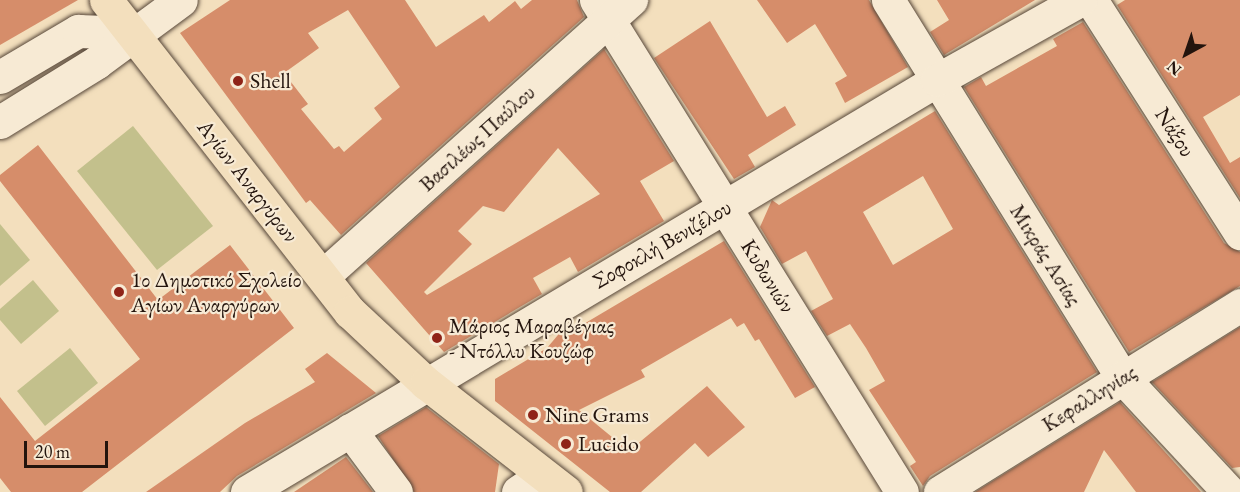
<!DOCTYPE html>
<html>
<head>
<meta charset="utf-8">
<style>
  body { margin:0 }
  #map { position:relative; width:1240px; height:492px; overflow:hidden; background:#f3dfbd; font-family:"EB Garamond",serif }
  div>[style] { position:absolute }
  .green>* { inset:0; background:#c3c08c }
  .building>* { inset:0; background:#d68d6a }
  .roads { filter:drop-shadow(0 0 2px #574739) drop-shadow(0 0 2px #574739) }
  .minor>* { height:33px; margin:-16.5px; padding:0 16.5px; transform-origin:16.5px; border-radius:16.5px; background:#f7ead4 }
  .major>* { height:33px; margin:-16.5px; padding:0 16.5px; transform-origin:16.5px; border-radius:16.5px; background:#f3dfbd }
  .dots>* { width:16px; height:16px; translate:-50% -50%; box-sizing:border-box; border:3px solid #f7ead4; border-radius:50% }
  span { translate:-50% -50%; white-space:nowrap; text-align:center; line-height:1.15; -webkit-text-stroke:4.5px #f7ead4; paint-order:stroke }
  .poi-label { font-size:22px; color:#23140d }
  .left { translate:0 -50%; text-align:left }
  .street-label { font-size:22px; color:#23140d }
  .north { position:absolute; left:1156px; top:24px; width:60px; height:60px; -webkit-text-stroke:4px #f7ead4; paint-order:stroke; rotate:220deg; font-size:16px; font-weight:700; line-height:24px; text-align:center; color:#23140d }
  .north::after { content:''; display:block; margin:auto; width:21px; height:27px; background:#23140d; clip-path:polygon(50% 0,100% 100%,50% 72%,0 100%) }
  .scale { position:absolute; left:24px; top:441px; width:84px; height:27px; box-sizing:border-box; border:3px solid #23140d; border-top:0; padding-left:8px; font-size:18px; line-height:21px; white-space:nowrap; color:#23140d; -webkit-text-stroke:4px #f7ead4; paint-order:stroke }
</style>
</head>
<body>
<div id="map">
  <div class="green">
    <div style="clip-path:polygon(133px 126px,213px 226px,157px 270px,77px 171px)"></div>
    <div style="clip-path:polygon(0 224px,30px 260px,0 286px)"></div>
    <div style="clip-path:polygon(33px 280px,59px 311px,21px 344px,0 320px,0 309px)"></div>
    <div style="clip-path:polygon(70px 348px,98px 383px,45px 426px,17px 391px)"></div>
  </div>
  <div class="building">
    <div style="clip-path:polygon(0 0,78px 0,0 45px)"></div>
    <div style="clip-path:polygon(evenodd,230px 0,405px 0,436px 47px,484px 15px,489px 22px,515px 1px,521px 9px,532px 0,577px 0,584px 17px,341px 235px,310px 200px,306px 203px,180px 33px,230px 0,348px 10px,400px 87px,374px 108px,382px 119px,344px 152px,339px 146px,334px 149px,301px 109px,308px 104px,284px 73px,319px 48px,308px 33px,348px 10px)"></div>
    <div style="clip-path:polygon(757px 0,869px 0,908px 67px,845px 103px,835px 83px,847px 76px,815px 24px,787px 43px)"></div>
    <div style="clip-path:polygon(937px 0,1035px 0,944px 55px,930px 32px,949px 20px)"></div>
    <div style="clip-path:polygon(1125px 0,1240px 0,1240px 95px,1203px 117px,1230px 163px,1240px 157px,1240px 198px,1117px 5px)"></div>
    <div style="clip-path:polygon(710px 21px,767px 117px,785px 106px,796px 125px,748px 155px,755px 167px,734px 179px,654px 58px)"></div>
    <div style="clip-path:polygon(1083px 22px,1224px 243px,1240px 252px,1240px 286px,1129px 352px,964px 87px,981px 77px,986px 86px,1057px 46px,1053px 39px)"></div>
    <div style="clip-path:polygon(evenodd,604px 49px,674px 161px,640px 181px,664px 221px,578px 272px,570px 257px,533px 278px,542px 294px,444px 352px,366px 263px,604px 49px,558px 148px,600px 194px,427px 295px,424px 292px,472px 244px,458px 231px,483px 206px,504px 212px,558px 148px)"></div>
    <div style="clip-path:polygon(evenodd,935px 111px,1097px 372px,930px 476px,923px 486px,910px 466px,916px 462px,869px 390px,885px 381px,866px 348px,850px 324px,827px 336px,811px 311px,833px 299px,806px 251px,782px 264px,760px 227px,772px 200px,779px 205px,935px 111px,923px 176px,953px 229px,893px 265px,863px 212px,923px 176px)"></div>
    <div style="clip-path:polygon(38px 145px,158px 300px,230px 245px,294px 328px,82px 492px,11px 492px,0 478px,0 397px,35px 441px,140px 359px,0 181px,0 175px)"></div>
    <div style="clip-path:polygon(724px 241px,815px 387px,795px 398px,759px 339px,755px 341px,744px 323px,737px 327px,731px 318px,641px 370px,645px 377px,579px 410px,629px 451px,707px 386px,745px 427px,708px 457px,695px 443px,641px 492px,610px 492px,495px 401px,495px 379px,547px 348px,563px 329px,582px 325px)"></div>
    <div style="clip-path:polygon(1240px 327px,1240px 467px,1232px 468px,1152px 382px)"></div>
    <div style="clip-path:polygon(327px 353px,376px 393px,237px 476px,220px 492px,146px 492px,245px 423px,315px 382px,305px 369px)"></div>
    <div style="clip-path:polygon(1120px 402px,1201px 492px,1136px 492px,1104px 450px,1084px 492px,975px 492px)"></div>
    <div style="clip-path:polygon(426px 407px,499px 464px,495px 492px,414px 492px,378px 436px)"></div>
    <div style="clip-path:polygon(346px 457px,373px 492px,294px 492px)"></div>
  </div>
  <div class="roads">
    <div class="minor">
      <div style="left:596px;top:0;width:579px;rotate:58.12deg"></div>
      <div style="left:888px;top:0;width:444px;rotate:58.2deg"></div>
      <div style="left:1122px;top:377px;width:157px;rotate:47.1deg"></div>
      <div style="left:1091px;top:0;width:277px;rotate:57.4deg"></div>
      <div style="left:0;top:77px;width:91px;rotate:-30.5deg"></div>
      <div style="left:78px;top:31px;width:54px;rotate:2.1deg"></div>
      <div style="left:0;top:122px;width:114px;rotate:-31.7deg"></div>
      <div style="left:97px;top:62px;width:104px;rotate:-36.4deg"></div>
      <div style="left:323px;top:276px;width:414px;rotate:-41.9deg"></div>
      <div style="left:350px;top:430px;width:77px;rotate:53.4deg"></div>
      <div style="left:247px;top:492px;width:804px;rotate:-30.84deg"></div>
      <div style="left:937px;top:80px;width:164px;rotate:-29.2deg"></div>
      <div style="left:518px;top:492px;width:30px;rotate:-34deg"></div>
      <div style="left:940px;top:492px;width:354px;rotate:-31.9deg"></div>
    </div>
    <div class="major">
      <div style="left:106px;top:0;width:396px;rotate:52deg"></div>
      <div style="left:350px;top:312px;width:104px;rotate:43.1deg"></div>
      <div style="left:426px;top:383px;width:177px;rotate:37.9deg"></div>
    </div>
  </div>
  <div class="dots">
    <div style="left:238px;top:81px;background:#8f2418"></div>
    <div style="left:119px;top:292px;background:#8f2418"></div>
    <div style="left:437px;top:338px;background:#8f2418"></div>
    <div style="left:533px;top:415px;background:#8f2418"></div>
    <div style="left:566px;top:444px;background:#8f2418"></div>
  </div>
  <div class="poi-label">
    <span class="left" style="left:250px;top:81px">Shell</span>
    <span class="left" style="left:131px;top:292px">1ο Δημοτικό Σχολείο<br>Αγίων Αναργύρων</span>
    <span class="left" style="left:449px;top:338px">Μάριος Μαραβέγιας<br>- Ντόλλυ Κουζώφ</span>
    <span class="left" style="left:545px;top:415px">Nine Grams</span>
    <span class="left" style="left:578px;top:444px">Lucido</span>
  </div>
  <div class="street-label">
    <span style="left:1175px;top:132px;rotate:57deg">Νάξου</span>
    <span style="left:477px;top:138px;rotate:-42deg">Βασιλέως Παύλου</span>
    <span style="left:248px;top:181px;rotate:52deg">Αγίων Αναργύρων</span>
    <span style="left:662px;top:244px;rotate:-30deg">Σοφοκλή Βενιζέλου</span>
    <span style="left:1046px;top:255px;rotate:58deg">Μικράς Ασίας</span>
    <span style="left:768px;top:276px;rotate:58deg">Κυδωνιών</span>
    <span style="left:1089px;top:398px;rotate:-32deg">Κεφαλληνίας</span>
  </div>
  <div class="north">N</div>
  <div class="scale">20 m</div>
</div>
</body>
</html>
